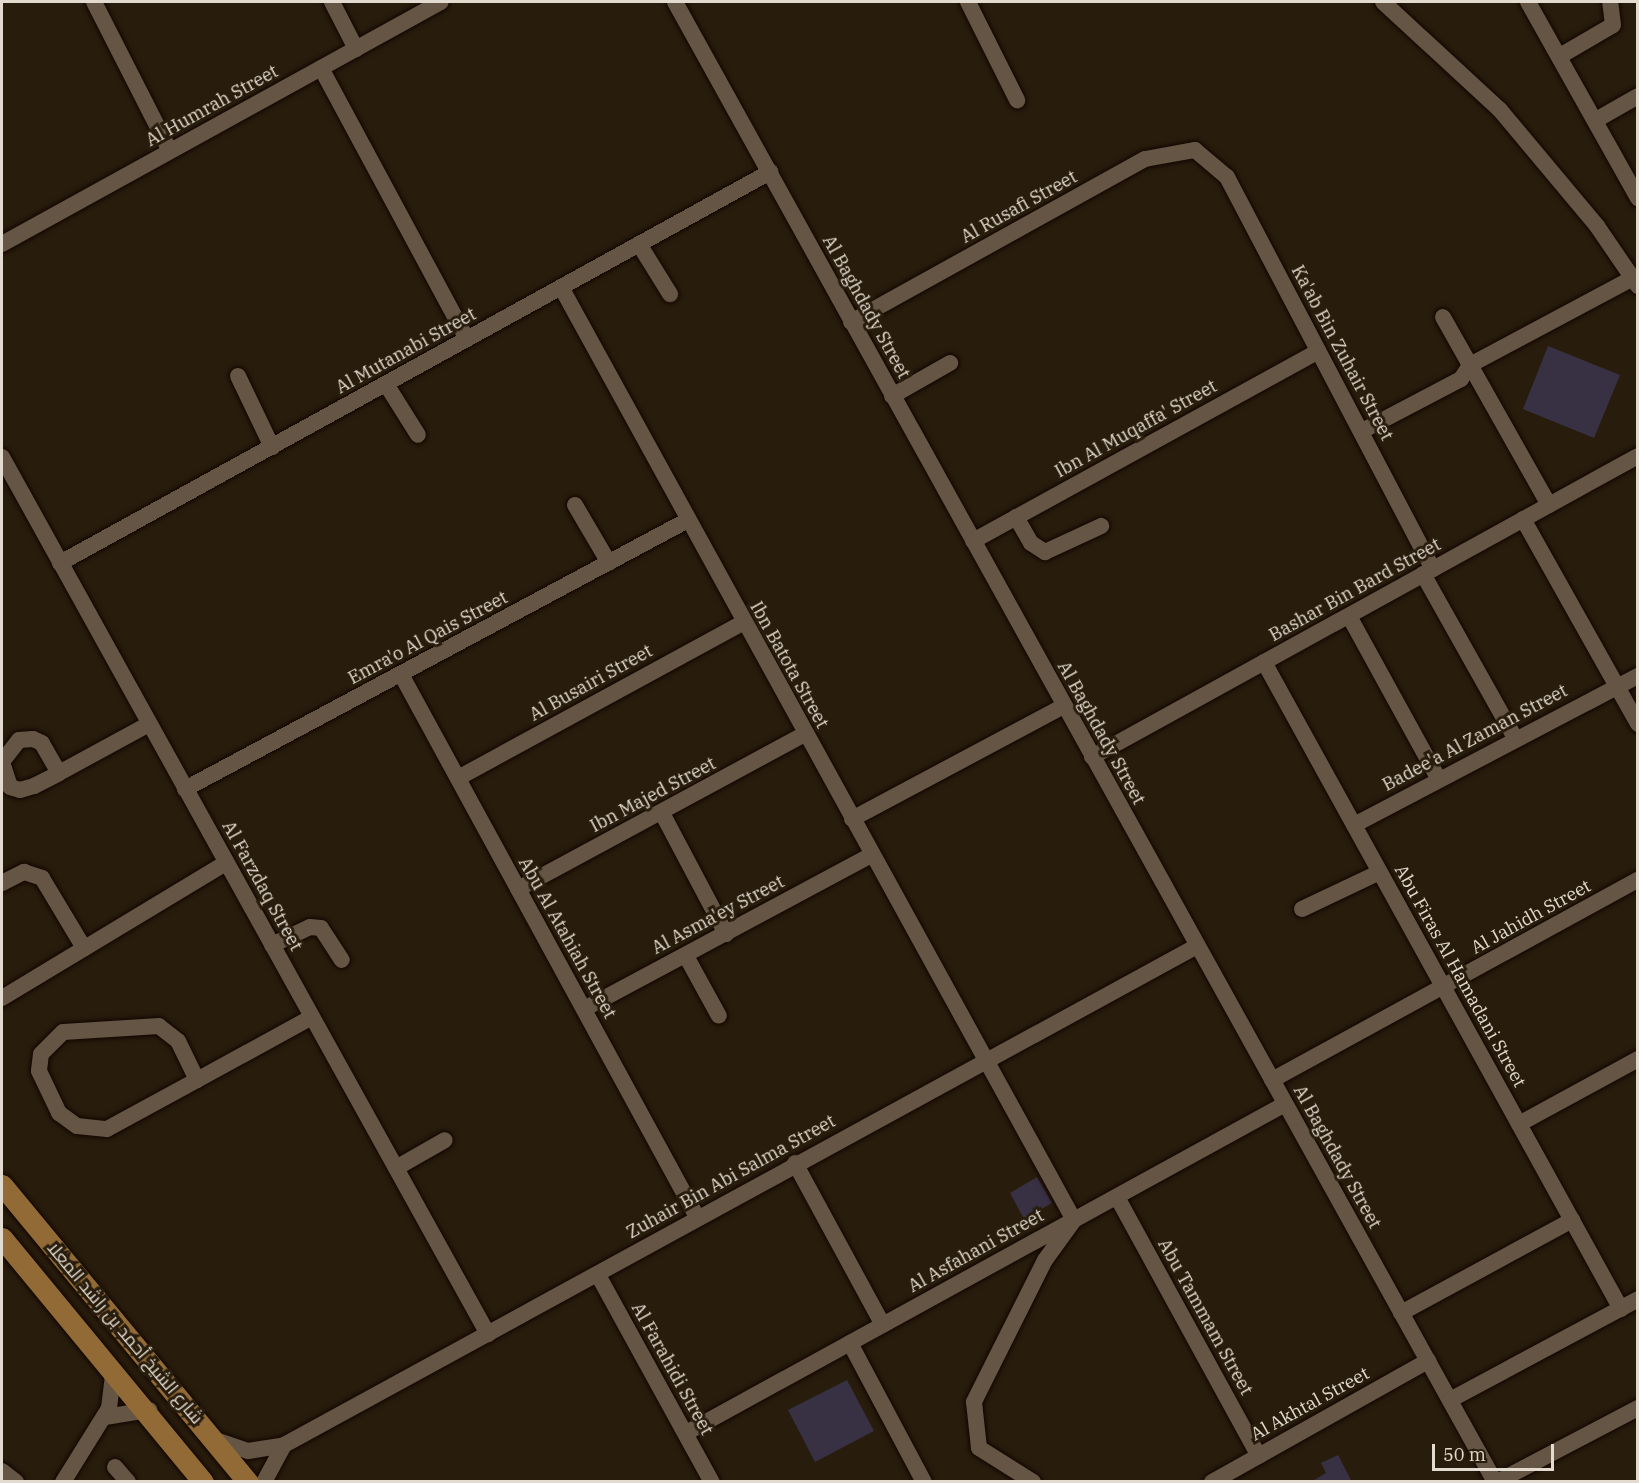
<!DOCTYPE html>
<html>
<head>
<meta charset="utf-8">
<style>
  body { margin:0 }
  #map { position:relative; width:1639px; height:1483px; overflow:hidden; background:#281c0c; font-family:"IBM Plex Serif",Cairo,serif }
  div>[style] { position:absolute }
  .building>* { inset:0; background:#383144 }
  .roads { filter:drop-shadow(0 0 2px #110600) drop-shadow(0 0 2px #110600) }
  .minor>* { height:16px; margin:-8px; padding:0 8px; transform-origin:8px; border-radius:8px; background:#645544 }
  .major>* { height:21px; margin:-10.5px; padding:0 10.5px; transform-origin:10.5px; border-radius:10.5px; background:#916a36 }
  span { translate:-50% -50%; white-space:nowrap; text-align:center; line-height:1.15; -webkit-text-stroke:6px #281c0c; paint-order:stroke }
  .street-label { font-size:18px; color:#e3dbd0 }
  .frame { position:absolute; inset:0; border:3px solid #e3dbd0; pointer-events:none }
  .scale { position:absolute; left:1432px; top:1444px; width:122px; height:27px; box-sizing:border-box; border:3px solid #e3dbd0; border-top:0; padding-left:8px; font-size:18px; line-height:21px; white-space:nowrap; color:#e3dbd0; -webkit-text-stroke:4px #281c0c; paint-order:stroke }
</style>
</head>
<body>
<div id="map">
  <div class="building">
    <div style="clip-path:polygon(1548px 346px,1620px 375px,1594px 438px,1523px 409px)"></div>
    <div style="clip-path:polygon(1037px 1177px,1052px 1203px,1024px 1219px,1010px 1193px)"></div>
    <div style="clip-path:polygon(847px 1380px,874px 1431px,815px 1462px,788px 1410px)"></div>
    <div style="clip-path:polygon(1338px 1455px,1352px 1482px,1311px 1482px,1326px 1473px,1321px 1463px)"></div>
  </div>
  <div class="roads">
    <div class="minor">
      <div style="left:94px;top:2px;width:167px;rotate:63deg"></div>
      <div style="left:332px;top:2px;width:53px;rotate:62.9deg"></div>
      <div style="left:675px;top:2px;width:1692px;rotate:61.01deg"></div>
      <div style="left:968px;top:2px;width:110px;rotate:63.4deg"></div>
      <div style="left:1383px;top:2px;width:159px;rotate:42.7deg"></div>
      <div style="left:1500px;top:110px;width:151px;rotate:50.1deg"></div>
      <div style="left:1597px;top:226px;width:73px;rotate:55.7deg"></div>
      <div style="left:1528px;top:2px;width:225px;rotate:60.7deg"></div>
      <div style="left:1560px;top:56px;width:61px;rotate:-30.3deg"></div>
      <div style="left:1613px;top:25px;width:23px;rotate:-97deg"></div>
      <div style="left:321px;top:68px;width:308px;rotate:61.7deg"></div>
      <div style="left:1596px;top:120px;width:48px;rotate:-29.7deg"></div>
      <div style="left:2px;top:244px;width:501px;rotate:-28.87deg"></div>
      <div style="left:639px;top:244px;width:59px;rotate:58.2deg"></div>
      <div style="left:561px;top:287px;width:1065px;rotate:61.2deg"></div>
      <div style="left:1074px;top:1220px;width:49px;rotate:125.9deg"></div>
      <div style="left:1045px;top:1260px;width:159px;rotate:116.6deg"></div>
      <div style="left:974px;top:1402px;width:46px;rotate:83.8deg"></div>
      <div style="left:979px;top:1448px;width:64px;rotate:32.2deg"></div>
      <div style="left:851px;top:322px;width:336px;rotate:-29deg"></div>
      <div style="left:1145px;top:159px;width:51px;rotate:-10.2deg"></div>
      <div style="left:1195px;top:150px;width:42px;rotate:40.2deg"></div>
      <div style="left:1227px;top:177px;width:443px;rotate:62.3deg"></div>
      <div style="left:238px;top:376px;width:79px;rotate:64.4deg"></div>
      <div style="left:386px;top:384px;width:60px;rotate:57.9deg"></div>
      <div style="left:892px;top:396px;width:67px;rotate:-29.6deg"></div>
      <div style="left:1362px;top:431px;width:112px;rotate:-27.7deg"></div>
      <div style="left:1461px;top:379px;width:17px;rotate:-57deg"></div>
      <div style="left:1470px;top:365px;width:55px;rotate:-119.4deg"></div>
      <div style="left:2px;top:457px;width:1003px;rotate:61.01deg"></div>
      <div style="left:575px;top:505px;width:67px;rotate:59.6deg"></div>
      <div style="left:1549px;top:505px;width:161px;rotate:-119.4deg"></div>
      <div style="left:1470px;top:365px;width:185px;rotate:-28.1deg"></div>
      <div style="left:1016px;top:517px;width:30px;rotate:60deg"></div>
      <div style="left:1031px;top:543px;width:17px;rotate:33deg"></div>
      <div style="left:1045px;top:552px;width:62px;rotate:-24.9deg"></div>
      <div style="left:1523px;top:519px;width:235px;rotate:60.7deg"></div>
      <div style="left:973px;top:541px;width:394px;rotate:-28.8deg"></div>
      <div style="left:60px;top:563px;width:811px;rotate:-28.84deg"></div>
      <div style="left:1423px;top:574px;width:186px;rotate:60.7deg"></div>
      <div style="left:1349px;top:616px;width:185px;rotate:61.2deg"></div>
      <div style="left:1264px;top:662px;width:739px;rotate:61.11deg"></div>
      <div style="left:402px;top:676px;width:618px;rotate:61.4deg"></div>
      <div style="left:1092px;top:757px;width:623px;rotate:-28.87deg"></div>
      <div style="left:59px;top:773px;width:34px;rotate:-120deg"></div>
      <div style="left:42px;top:743px;width:10px;rotate:-156deg"></div>
      <div style="left:33px;top:739px;width:14px;rotate:176deg"></div>
      <div style="left:19px;top:740px;width:28px;rotate:128deg"></div>
      <div style="left:2px;top:762px;width:26px;rotate:72deg"></div>
      <div style="left:10px;top:787px;width:10px;rotate:17deg"></div>
      <div style="left:20px;top:790px;width:15px;rotate:-16deg"></div>
      <div style="left:34px;top:786px;width:28px;rotate:-27deg"></div>
      <div style="left:59px;top:773px;width:102px;rotate:-28.6deg"></div>
      <div style="left:458px;top:778px;width:326px;rotate:-28.6deg"></div>
      <div style="left:185px;top:789px;width:570px;rotate:-28.14deg"></div>
      <div style="left:662px;top:813px;width:137px;rotate:62.1deg"></div>
      <div style="left:852px;top:819px;width:240px;rotate:-28.1deg"></div>
      <div style="left:1354px;top:825px;width:321px;rotate:-27.7deg"></div>
      <div style="left:2px;top:883px;width:25px;rotate:-27deg"></div>
      <div style="left:24px;top:872px;width:19px;rotate:18deg"></div>
      <div style="left:42px;top:878px;width:82px;rotate:59deg"></div>
      <div style="left:518px;top:889px;width:326px;rotate:-28.4deg"></div>
      <div style="left:1302px;top:909px;width:86px;rotate:-25.4deg"></div>
      <div style="left:272px;top:945px;width:42px;rotate:-25.3deg"></div>
      <div style="left:310px;top:927px;width:11px;rotate:5deg"></div>
      <div style="left:321px;top:928px;width:38px;rotate:57deg"></div>
      <div style="left:686px;top:956px;width:68px;rotate:61.2deg"></div>
      <div style="left:2px;top:998px;width:262px;rotate:-31.1deg"></div>
      <div style="left:584px;top:1009px;width:326px;rotate:-28.2deg"></div>
      <div style="left:197px;top:1080px;width:43px;rotate:-116deg"></div>
      <div style="left:178px;top:1041px;width:24px;rotate:-142deg"></div>
      <div style="left:159px;top:1026px;width:96px;rotate:176.4deg"></div>
      <div style="left:63px;top:1032px;width:31px;rotate:135deg"></div>
      <div style="left:41px;top:1054px;width:17px;rotate:97deg"></div>
      <div style="left:39px;top:1071px;width:47px;rotate:64.5deg"></div>
      <div style="left:59px;top:1113px;width:22px;rotate:36deg"></div>
      <div style="left:77px;top:1126px;width:30px;rotate:6deg"></div>
      <div style="left:107px;top:1129px;width:102px;rotate:-28.6deg"></div>
      <div style="left:197px;top:1080px;width:131px;rotate:-28.7deg"></div>
      <div style="left:1272px;top:1080px;width:417px;rotate:-28.7deg"></div>
      <div style="left:1519px;top:1124px;width:136px;rotate:-28.6deg"></div>
      <div style="left:795px;top:1163px;width:184px;rotate:61.5deg"></div>
      <div style="left:396px;top:1168px;width:56px;rotate:-29.7deg"></div>
      <div style="left:1117px;top:1197px;width:295px;rotate:61.3deg"></div>
      <div style="left:598px;top:1275px;width:236px;rotate:61.2deg"></div>
      <div style="left:1401px;top:1313px;width:195px;rotate:-28.5deg"></div>
      <div style="left:850px;top:1343px;width:157px;rotate:62deg"></div>
      <div style="left:1450px;top:1400px;width:213px;rotate:-28.2deg"></div>
      <div style="left:105px;top:1417px;width:45px;rotate:-9deg"></div>
      <div style="left:686px;top:1433px;width:683px;rotate:-28.78deg"></div>
      <div style="left:213px;top:1439px;width:37px;rotate:19deg"></div>
      <div style="left:248px;top:1451px;width:36px;rotate:-9deg"></div>
      <div style="left:284px;top:1445px;width:1040px;rotate:-28.66deg"></div>
      <div style="left:115px;top:1467px;width:20px;rotate:49deg"></div>
      <div style="left:2px;top:1471px;width:18px;rotate:38deg"></div>
      <div style="left:63px;top:1482px;width:87px;rotate:-58.1deg"></div>
      <div style="left:109px;top:1408px;width:38px;rotate:-83deg"></div>
      <div style="left:264px;top:1482px;width:42px;rotate:-61.6deg"></div>
      <div style="left:1212px;top:1482px;width:248px;rotate:-29.3deg"></div>
      <div style="left:1497px;top:1482px;width:159px;rotate:-27.7deg"></div>
    </div>
    <div class="major">
      <div style="left:2px;top:1185px;width:386px;rotate:50.4deg"></div>
      <div style="left:2px;top:1238px;width:316px;rotate:50.5deg"></div>
    </div>
  </div>
  <div class="street-label">
    <span style="left:212px;top:106px;rotate:-29deg">Al Humrah Street</span>
    <span style="left:1019px;top:207px;rotate:-29deg">Al Rusafi Street</span>
    <span style="left:866px;top:307px;rotate:61deg">Al Baghdady Street</span>
    <span style="left:406px;top:351px;rotate:-29deg">Al Mutanabi Street</span>
    <span style="left:1342px;top:353px;rotate:62deg">Ka'ab Bin Zuhair Street</span>
    <span style="left:1136px;top:429px;rotate:-29deg">Ibn Al Muqaffa' Street</span>
    <span style="left:1355px;top:590px;rotate:-29deg">Bashar Bin Bard Street</span>
    <span style="left:428px;top:638px;rotate:-28deg">Emra'o Al Qais Street</span>
    <span style="left:789px;top:665px;rotate:61deg">Ibn Batota Street</span>
    <span style="left:591px;top:683px;rotate:-29deg">Al Busairi Street</span>
    <span style="left:1101px;top:733px;rotate:61deg">Al Baghdady Street</span>
    <span style="left:1475px;top:738px;rotate:-28deg">Badee'a Al Zaman Street</span>
    <span style="left:653px;top:795px;rotate:-28deg">Ibn Majed Street</span>
    <span style="left:262px;top:886px;rotate:61deg">Al Farzdaq Street</span>
    <span style="left:718px;top:915px;rotate:-28deg">Al Asma'ey Street</span>
    <span style="left:1531px;top:917px;rotate:-29deg">Al Jahidh Street</span>
    <span style="left:567px;top:938px;rotate:61deg">Abu Al Atahiah Street</span>
    <span style="left:1460px;top:976px;rotate:61deg">Abu Firas Al Hamadani Street</span>
    <span style="left:1337px;top:1157px;rotate:61deg">Al Baghdady Street</span>
    <span style="left:731px;top:1177px;rotate:-29deg">Zuhair Bin Abi Salma Street</span>
    <span style="left:976px;top:1251px;rotate:-29deg">Al Asfahani Street</span>
    <span style="left:1205px;top:1317px;rotate:61deg">Abu Tammam Street</span>
    <span style="left:125px;top:1333px;rotate:50deg">شارع الشيخ أحمد بن راشد المعلا</span>
    <span style="left:672px;top:1369px;rotate:61deg">Al Farahidi Street</span>
    <span style="left:1310px;top:1404px;rotate:-29deg">Al Akhtal Street</span>
  </div>
  <div class="frame"></div>
  <div class="scale">50 m</div>
</div>
</body>
</html>
